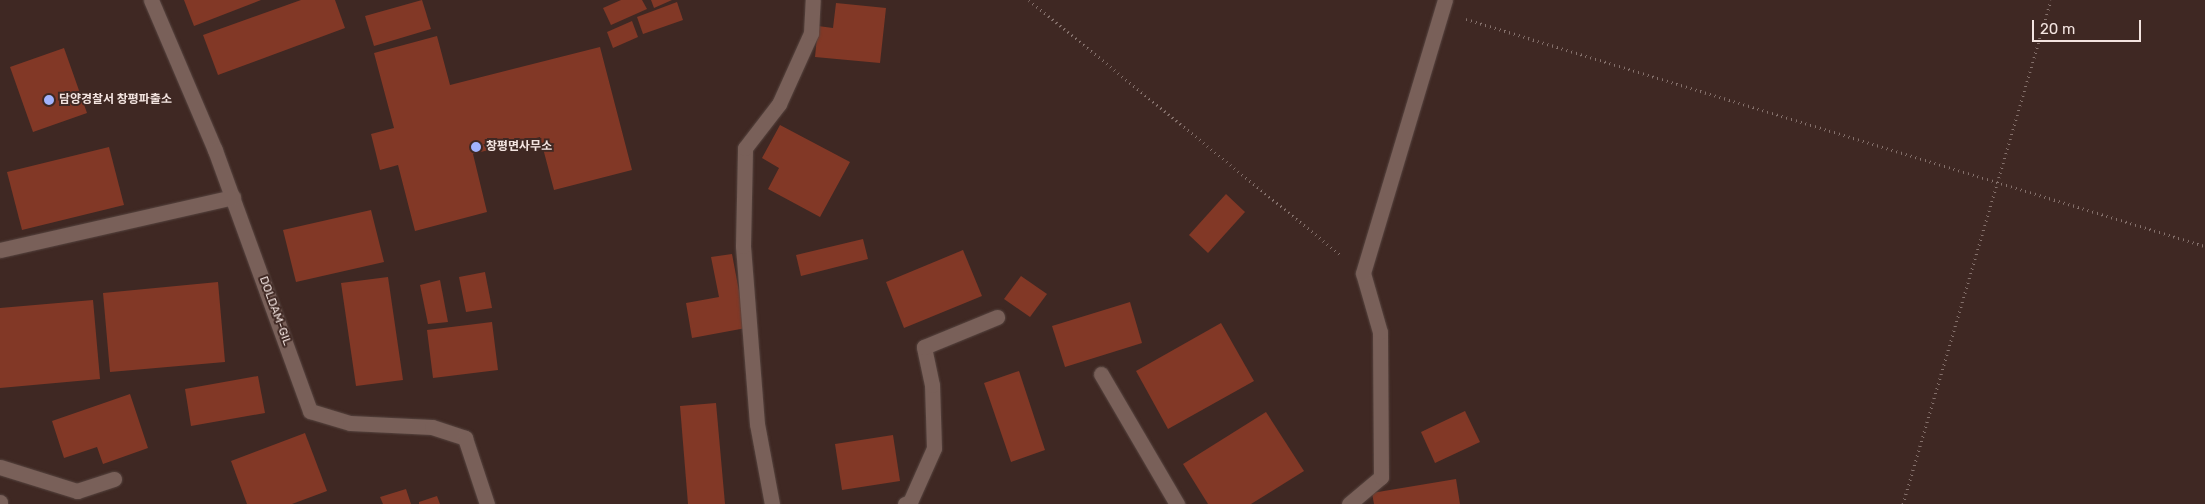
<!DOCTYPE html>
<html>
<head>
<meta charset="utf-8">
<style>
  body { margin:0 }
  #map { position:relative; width:2205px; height:504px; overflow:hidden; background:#3f2823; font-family:Rubik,"Noto Sans KR",sans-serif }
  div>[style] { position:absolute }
  .building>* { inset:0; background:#823826 }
  .path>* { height:3px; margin-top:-1.5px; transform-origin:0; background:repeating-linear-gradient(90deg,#84706b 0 1px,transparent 0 5px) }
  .roads { filter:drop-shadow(0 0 1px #56443f) drop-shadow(0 0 1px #56443f) }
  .lane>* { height:15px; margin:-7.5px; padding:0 7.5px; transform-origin:7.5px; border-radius:7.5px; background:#796059 }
  .street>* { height:15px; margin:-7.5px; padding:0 7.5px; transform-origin:7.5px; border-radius:7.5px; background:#796059 }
  .dots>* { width:14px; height:14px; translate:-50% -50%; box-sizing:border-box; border:2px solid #3f2823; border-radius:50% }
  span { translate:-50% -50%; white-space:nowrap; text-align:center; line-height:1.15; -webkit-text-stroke:4px #3f2823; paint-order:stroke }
  .poi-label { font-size:12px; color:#f3e4e0; font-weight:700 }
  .left { translate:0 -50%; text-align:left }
  .street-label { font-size:12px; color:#f3e4e0 }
  .scale { position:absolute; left:2032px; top:20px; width:109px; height:22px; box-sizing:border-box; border:2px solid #f3e4e0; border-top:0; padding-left:6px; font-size:15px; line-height:18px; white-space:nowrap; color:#f3e4e0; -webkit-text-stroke:4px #3f2823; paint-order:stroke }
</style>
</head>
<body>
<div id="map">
  <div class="building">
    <div style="clip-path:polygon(184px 0,261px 0,194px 26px)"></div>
    <div style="clip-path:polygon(301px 0,335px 0,345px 28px,218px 75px,203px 35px)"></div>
    <div style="clip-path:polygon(422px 0,431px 29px,374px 46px,365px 16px)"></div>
    <div style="clip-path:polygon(621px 0,642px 0,647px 9px,611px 25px,603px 8px)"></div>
    <div style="clip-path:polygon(651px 0,672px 0,654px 8px)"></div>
    <div style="clip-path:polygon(677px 2px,683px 20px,643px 34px,637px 17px)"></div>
    <div style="clip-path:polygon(836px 3px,886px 8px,880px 63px,815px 57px,818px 26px,833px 28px)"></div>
    <div style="clip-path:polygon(632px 21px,638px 37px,613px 48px,607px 32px)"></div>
    <div style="clip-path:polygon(437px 36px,450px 85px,600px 47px,632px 170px,554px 190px,540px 137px,473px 154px,487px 212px,415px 231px,398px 165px,380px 170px,371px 134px,394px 128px,374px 53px)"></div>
    <div style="clip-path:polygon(64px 48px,87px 113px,33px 132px,10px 67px)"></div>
    <div style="clip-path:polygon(780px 125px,850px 162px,820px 217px,768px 189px,779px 168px,762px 158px)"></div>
    <div style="clip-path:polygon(109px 147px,124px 205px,22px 230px,7px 172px)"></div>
    <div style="clip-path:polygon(1226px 194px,1245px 212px,1208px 253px,1189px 235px)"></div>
    <div style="clip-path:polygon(371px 210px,384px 262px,296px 282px,283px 230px)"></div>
    <div style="clip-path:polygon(863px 239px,868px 259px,801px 276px,796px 255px)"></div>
    <div style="clip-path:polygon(963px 250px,982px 296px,904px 328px,886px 282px)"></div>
    <div style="clip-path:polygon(732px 254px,746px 328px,692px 338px,686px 303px,719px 297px,711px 257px)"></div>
    <div style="clip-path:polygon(485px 272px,492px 308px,466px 312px,459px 277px)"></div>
    <div style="clip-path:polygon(1021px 276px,1047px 294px,1030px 317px,1004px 299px)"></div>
    <div style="clip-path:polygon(388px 277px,403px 380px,356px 386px,341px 283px)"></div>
    <div style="clip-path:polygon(440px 280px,448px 322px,428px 324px,420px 285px)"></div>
    <div style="clip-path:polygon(218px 282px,225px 362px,110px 372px,103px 293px)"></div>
    <div style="clip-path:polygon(93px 300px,100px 379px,0 388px,0 308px)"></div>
    <div style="clip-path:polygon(1130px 302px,1142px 343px,1065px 367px,1052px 326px)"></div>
    <div style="clip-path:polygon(492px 322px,498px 370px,433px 378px,427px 330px)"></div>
    <div style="clip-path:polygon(1221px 323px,1254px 381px,1168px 429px,1136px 371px)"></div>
    <div style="clip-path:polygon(1019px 371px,1045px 450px,1011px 462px,984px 383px)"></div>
    <div style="clip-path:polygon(258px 376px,265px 413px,191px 426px,185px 389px)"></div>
    <div style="clip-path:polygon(130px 394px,148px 448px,103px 464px,97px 447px,64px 458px,52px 421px)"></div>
    <div style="clip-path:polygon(716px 403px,725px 504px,688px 504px,680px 406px)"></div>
    <div style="clip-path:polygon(1465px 411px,1480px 442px,1435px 463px,1421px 432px)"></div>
    <div style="clip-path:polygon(1266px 412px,1304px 471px,1251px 504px,1208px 504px,1183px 464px)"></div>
    <div style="clip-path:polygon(305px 433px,327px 491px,292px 504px,247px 504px,231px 461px)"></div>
    <div style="clip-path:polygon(893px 435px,900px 481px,842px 490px,835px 444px)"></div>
    <div style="clip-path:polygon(1456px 479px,1460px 504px,1374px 504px,1372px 493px)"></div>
    <div style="clip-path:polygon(406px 489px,411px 504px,383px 504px,380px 497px)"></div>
    <div style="clip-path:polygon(437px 496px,440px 504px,419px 504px,419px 502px)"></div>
  </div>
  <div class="path">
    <div style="left:1029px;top:0;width:403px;rotate:39.3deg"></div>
    <div style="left:1466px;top:19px;width:773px;rotate:17.08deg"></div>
    <div style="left:1903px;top:504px;width:525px;rotate:-73.64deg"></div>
  </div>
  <div class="roads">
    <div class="lane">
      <div style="left:1101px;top:374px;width:151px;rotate:59.7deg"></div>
      <div style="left:772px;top:504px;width:81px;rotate:-100.6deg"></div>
      <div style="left:757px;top:424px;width:179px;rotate:-94.5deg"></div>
      <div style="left:743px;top:246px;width:98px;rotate:-88.8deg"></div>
      <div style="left:745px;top:148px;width:56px;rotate:-52.3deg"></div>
      <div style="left:779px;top:104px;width:78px;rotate:-65.7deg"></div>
      <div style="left:811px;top:33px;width:33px;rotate:-87deg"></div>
      <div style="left:905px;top:504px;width:5px;rotate:-22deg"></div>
      <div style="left:910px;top:502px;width:59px;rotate:-66deg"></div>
      <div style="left:934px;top:448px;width:63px;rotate:-91.8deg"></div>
      <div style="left:932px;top:385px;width:39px;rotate:-102deg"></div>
      <div style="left:924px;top:347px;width:79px;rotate:-22.3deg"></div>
      <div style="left:1349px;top:504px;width:42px;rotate:-40.2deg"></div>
      <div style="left:1381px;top:477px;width:145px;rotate:-90.4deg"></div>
      <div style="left:1380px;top:332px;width:61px;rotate:-106.1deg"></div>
      <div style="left:1363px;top:273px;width:285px;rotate:-73.3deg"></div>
    </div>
    <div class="street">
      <div style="left:151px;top:0;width:163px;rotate:66.9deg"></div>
      <div style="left:215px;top:150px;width:278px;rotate:70deg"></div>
      <div style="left:310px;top:411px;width:42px;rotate:16.7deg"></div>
      <div style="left:350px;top:423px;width:82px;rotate:2.8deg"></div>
      <div style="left:432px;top:427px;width:35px;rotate:18deg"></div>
      <div style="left:465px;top:438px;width:70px;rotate:71.6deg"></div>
      <div style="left:0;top:250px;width:239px;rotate:-12.8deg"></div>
      <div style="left:0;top:467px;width:81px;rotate:17.3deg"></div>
      <div style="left:77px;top:491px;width:39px;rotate:-18deg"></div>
      <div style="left:0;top:502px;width:2px;rotate:90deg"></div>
    </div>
  </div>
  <div class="dots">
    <div style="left:49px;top:100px;background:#a1b3fd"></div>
    <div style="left:476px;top:147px;background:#a1b3fd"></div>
  </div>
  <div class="poi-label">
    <span class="left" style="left:59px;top:100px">담양경찰서 창평파출소</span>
    <span class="left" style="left:486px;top:147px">창평면사무소</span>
  </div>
  <div class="street-label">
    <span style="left:275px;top:311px;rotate:70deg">DOLDAM-GIL</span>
  </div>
  <div class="scale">20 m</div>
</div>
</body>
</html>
